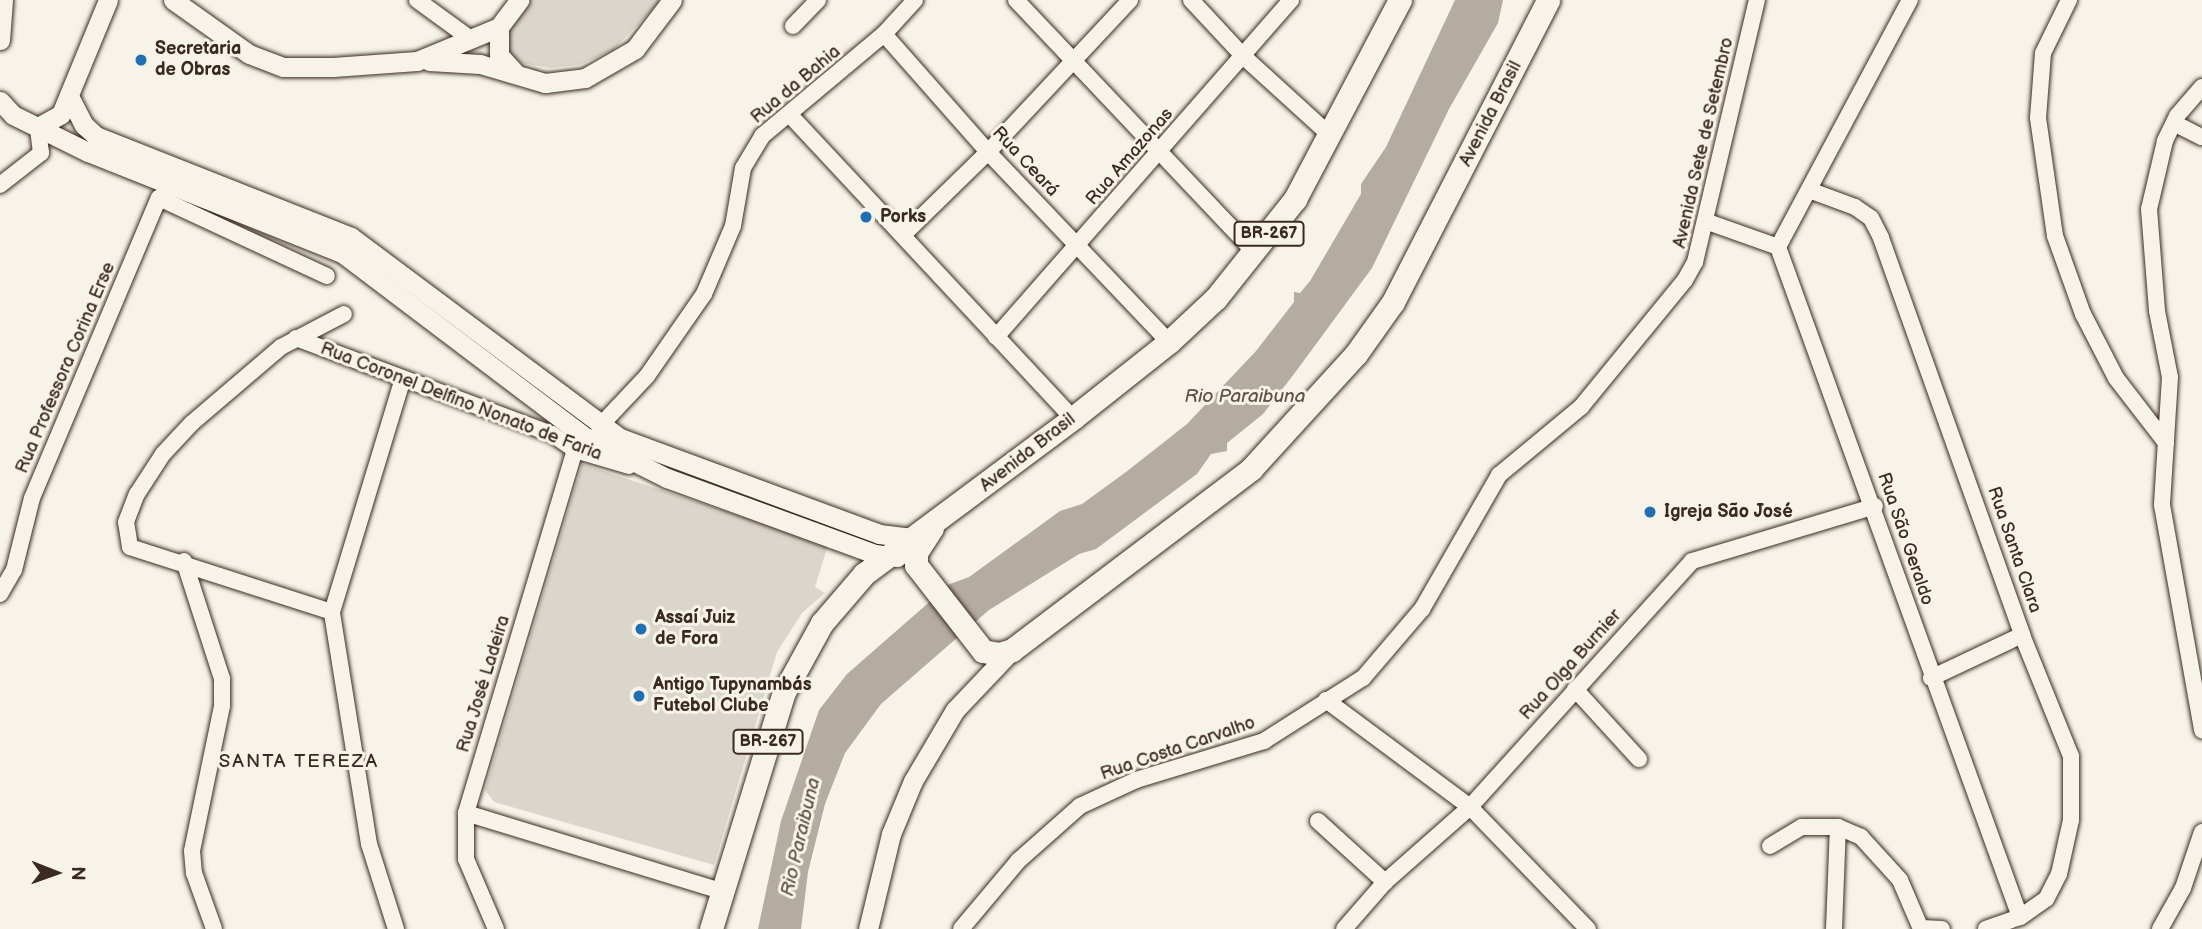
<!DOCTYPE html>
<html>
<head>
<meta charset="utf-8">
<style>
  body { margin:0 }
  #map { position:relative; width:2202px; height:929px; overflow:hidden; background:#f7f3e8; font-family:"Balsamiq Sans",sans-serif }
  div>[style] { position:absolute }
  .green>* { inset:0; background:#dbd6cb }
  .water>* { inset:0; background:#b4aca0 }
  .roads { filter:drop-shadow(0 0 2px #3b2a1e) drop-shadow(0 0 2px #3b2a1e) }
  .minor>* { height:16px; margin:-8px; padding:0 8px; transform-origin:8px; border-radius:8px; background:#f7f3e8 }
  .major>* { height:19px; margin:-9.5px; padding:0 9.5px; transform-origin:9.5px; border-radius:9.5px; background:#f7f3e8 }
  .highway>* { height:23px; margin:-11.5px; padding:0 11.5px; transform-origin:11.5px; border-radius:11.5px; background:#f7f3e8 }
  .dots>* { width:19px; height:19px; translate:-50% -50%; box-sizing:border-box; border:4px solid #f7f3e8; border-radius:50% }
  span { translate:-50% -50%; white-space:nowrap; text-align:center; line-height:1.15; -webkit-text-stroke:6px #f7f3e8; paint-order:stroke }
  .shield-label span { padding:2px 5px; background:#f7f3e8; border:2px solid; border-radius:5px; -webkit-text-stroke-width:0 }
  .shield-label { font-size:16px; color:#3b2a1e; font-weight:700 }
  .poi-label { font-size:18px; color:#3b2a1e; font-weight:700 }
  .left { translate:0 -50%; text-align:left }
  .street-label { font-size:18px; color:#3b2a1e }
  .water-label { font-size:19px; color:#5f5145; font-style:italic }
  .neighbourhood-label { font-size:19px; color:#3b2a1e; letter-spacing:2px }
  .north { position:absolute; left:21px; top:838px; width:70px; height:70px; -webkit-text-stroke:5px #f7f3e8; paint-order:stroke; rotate:91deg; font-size:19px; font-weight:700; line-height:28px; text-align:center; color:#3b2a1e }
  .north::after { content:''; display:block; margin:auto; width:24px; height:32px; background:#3b2a1e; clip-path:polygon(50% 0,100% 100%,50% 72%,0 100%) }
</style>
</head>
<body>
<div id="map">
  <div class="green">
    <div style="clip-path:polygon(524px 0,662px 0,613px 50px,579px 65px,551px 68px,514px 62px,506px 56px,503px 36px)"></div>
    <div style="clip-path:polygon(582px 464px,828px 545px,815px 587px,825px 593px,802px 613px,777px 652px,714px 865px,494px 802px,485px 790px)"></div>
  </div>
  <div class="water">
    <div style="clip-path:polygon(1455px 0,1503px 0,1498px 23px,1449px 109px,1372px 268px,1294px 374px,1263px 414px,1227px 443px,1227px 451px,1211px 454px,1197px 474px,1096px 549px,1079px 554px,989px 610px,881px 704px,845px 753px,825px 804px,808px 872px,801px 929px,758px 929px,781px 821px,819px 710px,847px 674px,950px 584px,969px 577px,1060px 511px,1082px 504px,1126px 472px,1187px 424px,1256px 351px,1294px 302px,1294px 292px,1300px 293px,1310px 281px,1361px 194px,1361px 184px,1386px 147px)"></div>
  </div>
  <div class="roads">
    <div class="minor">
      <div style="left:417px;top:0;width:68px;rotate:36deg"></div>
      <div style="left:1016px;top:0;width:348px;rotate:46.6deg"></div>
      <div style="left:1191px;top:0;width:76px;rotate:47.1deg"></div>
      <div style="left:1243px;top:56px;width:119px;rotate:42.3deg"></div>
      <div style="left:2069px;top:0;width:59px;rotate:116.1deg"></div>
      <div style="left:2043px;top:53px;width:65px;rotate:94.4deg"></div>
      <div style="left:2038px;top:118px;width:119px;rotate:81.8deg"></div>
      <div style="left:2055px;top:236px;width:83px;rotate:70.3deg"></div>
      <div style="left:2083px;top:314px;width:72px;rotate:62.7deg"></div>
      <div style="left:2116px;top:378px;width:82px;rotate:52.4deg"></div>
      <div style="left:793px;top:26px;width:36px;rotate:-46deg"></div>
      <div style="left:884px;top:34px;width:157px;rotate:48.6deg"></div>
      <div style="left:988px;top:152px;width:262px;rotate:46.4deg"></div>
      <div style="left:2202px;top:87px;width:38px;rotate:131deg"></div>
      <div style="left:2177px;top:116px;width:28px;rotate:116deg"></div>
      <div style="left:2165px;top:141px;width:70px;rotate:103.2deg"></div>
      <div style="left:2149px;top:209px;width:102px;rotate:85.5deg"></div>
      <div style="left:2157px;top:311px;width:67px;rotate:78.9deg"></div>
      <div style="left:2170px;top:377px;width:128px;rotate:93.6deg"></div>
      <div style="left:2162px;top:505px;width:229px;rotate:79.9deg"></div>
      <div style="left:790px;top:115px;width:415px;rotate:47deg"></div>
      <div style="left:2174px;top:123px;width:31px;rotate:27deg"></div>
      <div style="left:0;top:185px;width:52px;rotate:-38deg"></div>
      <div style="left:41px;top:153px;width:26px;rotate:-97deg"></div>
      <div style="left:1809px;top:190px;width:49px;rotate:20.3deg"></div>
      <div style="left:1855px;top:207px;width:19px;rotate:35deg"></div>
      <div style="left:1871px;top:218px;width:22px;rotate:63deg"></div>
      <div style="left:1881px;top:238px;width:421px;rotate:70.4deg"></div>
      <div style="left:2022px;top:635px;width:131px;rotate:68deg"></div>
      <div style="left:2071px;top:756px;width:64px;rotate:90deg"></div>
      <div style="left:2071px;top:820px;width:55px;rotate:102.5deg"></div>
      <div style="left:2059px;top:874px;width:28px;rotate:117deg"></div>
      <div style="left:2046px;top:899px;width:32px;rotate:145deg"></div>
      <div style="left:2020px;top:917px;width:36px;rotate:161deg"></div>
      <div style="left:1705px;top:221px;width:77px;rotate:19.6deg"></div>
      <div style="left:1778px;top:247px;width:712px;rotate:70.14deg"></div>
      <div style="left:904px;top:234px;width:117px;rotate:-44.3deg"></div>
      <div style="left:988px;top:152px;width:208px;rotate:-46.9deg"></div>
      <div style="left:1778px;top:247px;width:280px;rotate:-61.9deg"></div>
      <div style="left:996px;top:337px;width:448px;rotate:-48.8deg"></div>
      <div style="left:296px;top:338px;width:273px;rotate:20.6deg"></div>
      <div style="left:552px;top:434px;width:28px;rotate:35deg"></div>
      <div style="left:575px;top:450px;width:56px;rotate:16.5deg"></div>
      <div style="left:599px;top:427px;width:70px;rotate:-46.7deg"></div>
      <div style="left:647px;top:376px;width:100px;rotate:-55.2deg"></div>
      <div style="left:704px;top:294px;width:74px;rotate:-66.9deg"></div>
      <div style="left:733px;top:226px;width:59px;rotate:-80.2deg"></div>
      <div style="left:743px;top:168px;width:37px;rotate:-59deg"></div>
      <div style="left:762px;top:136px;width:159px;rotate:-39.9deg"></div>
      <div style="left:884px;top:34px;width:46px;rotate:-47.6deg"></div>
      <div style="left:184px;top:561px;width:124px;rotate:72.1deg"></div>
      <div style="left:222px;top:679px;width:27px;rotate:90deg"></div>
      <div style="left:222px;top:706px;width:148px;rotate:101.7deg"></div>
      <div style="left:192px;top:851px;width:22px;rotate:85deg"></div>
      <div style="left:194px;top:873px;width:59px;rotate:70.3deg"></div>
      <div style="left:0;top:594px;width:28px;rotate:-60deg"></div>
      <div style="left:14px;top:570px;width:74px;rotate:-76deg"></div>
      <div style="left:32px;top:498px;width:326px;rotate:-67.1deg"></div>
      <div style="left:159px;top:198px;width:185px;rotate:24.9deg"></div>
      <div style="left:332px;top:612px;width:212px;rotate:-162.2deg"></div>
      <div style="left:130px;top:547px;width:25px;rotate:-99deg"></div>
      <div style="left:126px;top:522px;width:30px;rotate:-69deg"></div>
      <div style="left:137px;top:494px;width:48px;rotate:-57deg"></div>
      <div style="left:163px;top:454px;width:42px;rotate:-46.9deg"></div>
      <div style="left:192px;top:423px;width:117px;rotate:-40.5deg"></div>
      <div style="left:281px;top:347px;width:71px;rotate:-27.6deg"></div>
      <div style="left:1931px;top:678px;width:101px;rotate:-25.3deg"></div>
      <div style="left:1575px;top:689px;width:95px;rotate:47.6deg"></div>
      <div style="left:1326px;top:700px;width:179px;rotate:36.6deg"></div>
      <div style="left:1470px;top:807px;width:170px;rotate:46deg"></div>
      <div style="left:466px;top:813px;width:267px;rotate:17deg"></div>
      <div style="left:1318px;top:821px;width:91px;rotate:42.3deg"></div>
      <div style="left:1770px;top:846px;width:37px;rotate:-31deg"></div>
      <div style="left:1802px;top:827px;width:36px"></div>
      <div style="left:1838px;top:827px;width:25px;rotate:23deg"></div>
      <div style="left:1861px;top:837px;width:58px;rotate:47.8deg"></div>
      <div style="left:1900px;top:880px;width:53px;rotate:66.8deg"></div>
      <div style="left:1921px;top:928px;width:21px;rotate:3deg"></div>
      <div style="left:396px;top:929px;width:89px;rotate:-107.6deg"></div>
      <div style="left:369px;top:844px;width:235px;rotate:-99.1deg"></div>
      <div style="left:332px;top:612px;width:244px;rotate:-73.1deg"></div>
      <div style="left:496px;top:929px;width:76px;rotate:-113.2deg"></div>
      <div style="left:466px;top:859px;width:46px;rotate:-90deg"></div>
      <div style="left:466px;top:813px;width:379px;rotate:-73.3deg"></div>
      <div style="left:961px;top:929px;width:89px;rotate:-50deg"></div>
      <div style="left:1018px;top:861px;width:83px;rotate:-41.6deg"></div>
      <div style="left:1080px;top:806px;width:62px;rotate:-24.9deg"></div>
      <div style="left:1136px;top:780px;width:134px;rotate:-16.9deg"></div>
      <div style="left:1264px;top:741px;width:117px;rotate:-32.5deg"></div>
      <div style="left:1363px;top:678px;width:91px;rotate:-49.5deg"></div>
      <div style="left:1422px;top:609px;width:155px;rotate:-60.1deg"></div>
      <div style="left:1499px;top:475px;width:107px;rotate:-39.7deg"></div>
      <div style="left:1581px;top:407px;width:164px;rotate:-50.7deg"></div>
      <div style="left:1685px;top:280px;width:21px;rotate:-61deg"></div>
      <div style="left:1695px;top:262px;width:269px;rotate:-76.7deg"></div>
      <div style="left:1344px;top:929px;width:62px;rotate:-48.9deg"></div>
      <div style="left:1385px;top:882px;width:113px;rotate:-41.4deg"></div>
      <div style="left:1470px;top:807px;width:331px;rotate:-47.9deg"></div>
      <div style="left:1692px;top:561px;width:191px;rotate:-16.7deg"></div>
      <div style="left:1834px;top:929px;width:102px;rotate:-87.8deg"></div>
      <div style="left:2160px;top:929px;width:47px;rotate:-60.7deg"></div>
      <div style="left:2183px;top:888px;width:59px;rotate:-71.3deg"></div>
    </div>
    <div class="major">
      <div style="left:173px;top:0;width:93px;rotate:35.4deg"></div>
      <div style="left:249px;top:54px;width:36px;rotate:21deg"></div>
      <div style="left:283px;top:67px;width:50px"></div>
      <div style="left:333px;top:67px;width:84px;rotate:-4.1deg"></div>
      <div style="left:417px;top:61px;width:89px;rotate:-22.5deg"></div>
      <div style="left:499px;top:27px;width:34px;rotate:-53deg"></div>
      <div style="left:499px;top:27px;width:28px;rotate:90deg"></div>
      <div style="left:499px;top:55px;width:25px;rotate:48deg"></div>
      <div style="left:0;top:40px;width:40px;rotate:-85.7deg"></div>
      <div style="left:429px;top:61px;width:51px;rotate:3.4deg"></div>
      <div style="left:480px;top:64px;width:68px;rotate:16.3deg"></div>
      <div style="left:545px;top:83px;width:40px;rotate:-7.1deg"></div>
      <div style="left:585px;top:78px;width:58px;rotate:-30.1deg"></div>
      <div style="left:635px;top:49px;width:61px;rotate:-52.9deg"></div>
      <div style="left:69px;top:96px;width:33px;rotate:63deg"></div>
      <div style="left:84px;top:125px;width:16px;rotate:43deg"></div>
      <div style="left:96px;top:136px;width:274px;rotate:21.6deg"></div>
      <div style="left:351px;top:237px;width:336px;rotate:36.8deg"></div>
      <div style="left:620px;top:438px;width:276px;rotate:20.3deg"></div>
      <div style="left:879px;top:534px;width:31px;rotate:7deg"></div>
      <div style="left:0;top:101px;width:19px;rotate:47deg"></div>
      <div style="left:13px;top:115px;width:84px;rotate:26.3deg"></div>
      <div style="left:88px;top:152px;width:273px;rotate:21.7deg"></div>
      <div style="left:342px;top:253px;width:305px;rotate:37.1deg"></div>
      <div style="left:585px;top:437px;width:92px;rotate:26.6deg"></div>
      <div style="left:667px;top:478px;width:221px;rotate:20.1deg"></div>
      <div style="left:875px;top:554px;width:22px;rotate:8deg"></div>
      <div style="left:38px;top:127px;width:26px;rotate:-29deg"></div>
      <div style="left:61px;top:114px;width:123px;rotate:-67.6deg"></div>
      <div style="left:868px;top:929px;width:98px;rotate:-76.4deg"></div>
      <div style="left:891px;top:834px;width:57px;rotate:-67.5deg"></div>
      <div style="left:913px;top:781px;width:82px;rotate:-59.4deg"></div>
      <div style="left:955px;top:710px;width:83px;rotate:-46.5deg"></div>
    </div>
    <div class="highway">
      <div style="left:932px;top:528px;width:30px;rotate:123deg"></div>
      <div style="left:916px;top:553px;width:12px;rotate:90deg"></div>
      <div style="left:916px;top:565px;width:109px;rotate:52.1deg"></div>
      <div style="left:983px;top:651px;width:16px;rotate:11deg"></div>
      <div style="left:999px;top:654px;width:14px;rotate:-17deg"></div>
      <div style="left:1012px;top:650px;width:300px;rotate:-37.1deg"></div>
      <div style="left:1251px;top:469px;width:156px;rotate:-47.6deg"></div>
      <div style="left:1356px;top:354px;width:64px;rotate:-54.6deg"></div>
      <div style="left:1393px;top:302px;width:339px;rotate:-62.8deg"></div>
      <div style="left:711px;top:929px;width:248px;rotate:-72.9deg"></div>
      <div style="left:784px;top:692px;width:79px;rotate:-61.2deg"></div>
      <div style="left:822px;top:623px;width:65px;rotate:-49.4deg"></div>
      <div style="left:864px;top:574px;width:261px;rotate:-36.7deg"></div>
      <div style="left:1073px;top:418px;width:122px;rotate:-38.4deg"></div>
      <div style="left:1169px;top:342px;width:64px;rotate:-43.1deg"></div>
      <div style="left:1216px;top:298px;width:127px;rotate:-51.4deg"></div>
      <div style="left:1295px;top:199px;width:225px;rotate:-62.2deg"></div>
    </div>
  </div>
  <div class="dots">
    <div style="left:141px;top:60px;background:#1f6fb2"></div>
    <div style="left:866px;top:217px;background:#1f6fb2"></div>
    <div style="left:1650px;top:512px;background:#1f6fb2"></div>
    <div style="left:641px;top:629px;background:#1f6fb2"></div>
    <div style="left:639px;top:696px;background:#1f6fb2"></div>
  </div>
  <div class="shield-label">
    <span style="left:1269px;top:234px">BR-267</span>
    <span style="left:768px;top:742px">BR-267</span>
  </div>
  <div class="poi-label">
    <span class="left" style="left:155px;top:60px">Secretaria<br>de Obras</span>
    <span class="left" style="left:880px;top:217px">Porks</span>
    <span class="left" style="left:1664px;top:512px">Igreja São José</span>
    <span class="left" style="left:655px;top:629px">Assaí Juiz<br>de Fora</span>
    <span class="left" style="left:653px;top:696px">Antigo Tupynambás<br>Futebol Clube</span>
  </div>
  <div class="street-label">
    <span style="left:796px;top:85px;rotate:-40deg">Rua da Bahia</span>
    <span style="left:1491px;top:114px;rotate:-63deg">Avenida Brasil</span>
    <span style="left:1704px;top:143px;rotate:-77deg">Avenida Sete de Setembro</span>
    <span style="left:1130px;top:157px;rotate:-49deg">Rua Amazonas</span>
    <span style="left:1025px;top:162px;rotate:47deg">Rua Ceará</span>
    <span style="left:66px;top:368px;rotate:-67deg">Rua Professora Corina Erse</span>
    <span style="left:461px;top:402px;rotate:21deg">Rua Coronel Delfino Nonato de Faria</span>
    <span style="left:1028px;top:453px;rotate:-38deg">Avenida Brasil</span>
    <span style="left:1905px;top:539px;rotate:71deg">Rua São Geraldo</span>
    <span style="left:2014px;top:550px;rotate:71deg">Rua Santa Clara</span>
    <span style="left:1571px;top:665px;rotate:-48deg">Rua Olga Burnier</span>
    <span style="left:484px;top:684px;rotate:-73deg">Rua José Ladeira</span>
    <span style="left:1178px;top:749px;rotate:-19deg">Rua Costa Carvalho</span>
  </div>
  <div class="water-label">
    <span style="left:1245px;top:397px">Rio Paraibuna</span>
    <span style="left:801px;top:837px;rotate:-77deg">Rio Paraibuna</span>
  </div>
  <div class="neighbourhood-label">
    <span style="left:299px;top:762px">SANTA TEREZA</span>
  </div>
  <div class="north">N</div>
</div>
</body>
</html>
